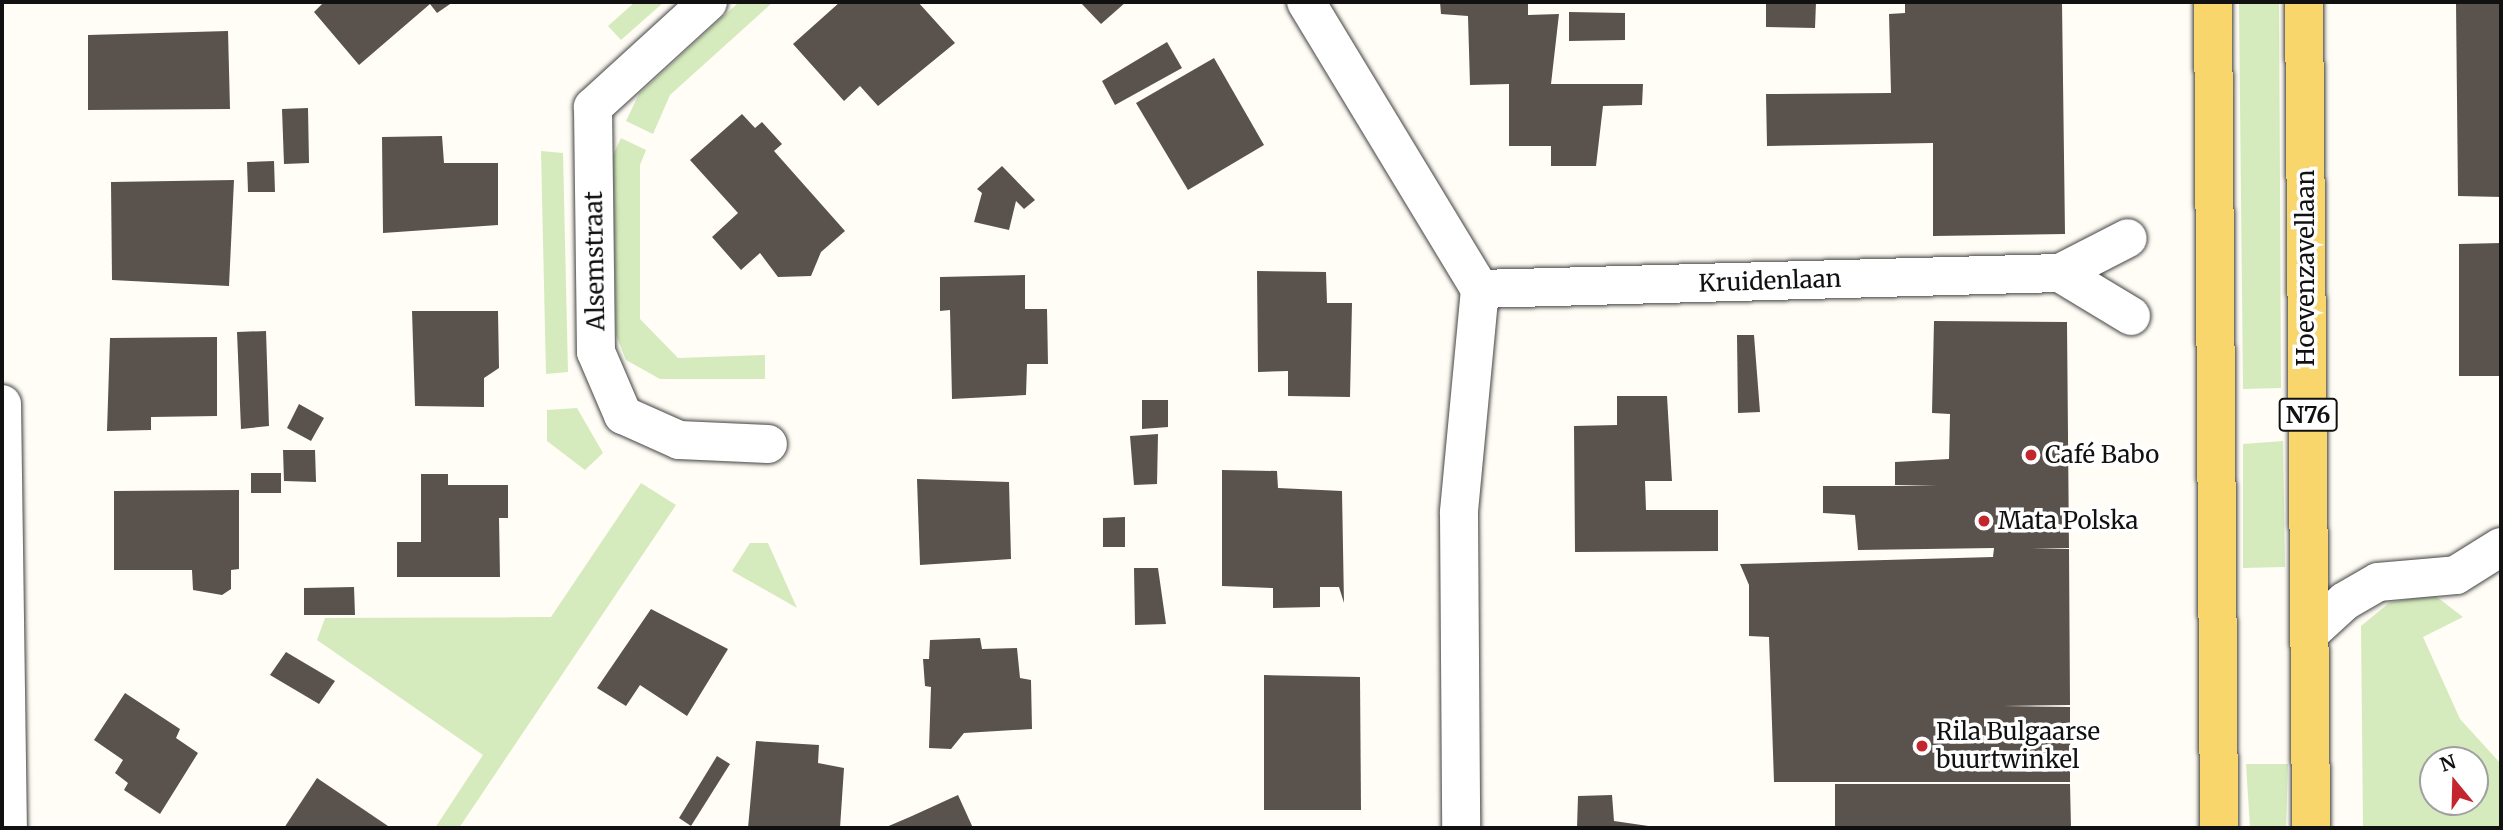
<!DOCTYPE html>
<html>
<head>
<meta charset="utf-8">
<style>
  body { margin:0 }
  #map { position:relative; width:2503px; height:830px; overflow:hidden; background:#fffdf5; font-family:Merriweather,serif }
  div>[style] { position:absolute }
  .green>* { inset:0; background:#d5ebbd }
  .building>* { inset:0; background:#5a524d }
  .roads { filter:drop-shadow(0 0 2px #444) drop-shadow(0 0 2px #444) }
  .street>* { height:38px; margin:-19px; padding:0 19px; transform-origin:19px; border-radius:19px; background:#fff }
  .primary>* { height:38px; margin:-19px; padding:0 19px; transform-origin:19px; border-radius:19px; background:#f9d66b }
  .dots>* { width:19px; height:19px; translate:-50% -50%; box-sizing:border-box; border:4px solid #fff; border-radius:50% }
  span { translate:-50% -50%; white-space:nowrap; text-align:center; line-height:1.15; -webkit-text-stroke:7px #fff; paint-order:stroke }
  .shield-label span { padding:2px 5px; background:#fff; border:2px solid; border-radius:5px; -webkit-text-stroke-width:0 }
  .shield-label { font-size:23px; color:#111; font-weight:700 }
  .street-label { font-size:24px; color:#111 }
  .poi-label { font-size:24px; color:#111 }
  .left { translate:0 -50%; text-align:left }
  .frame { position:absolute; inset:0; border:4px solid #111; pointer-events:none }
  .north { position:absolute; left:2419px; top:746px; width:70px; height:70px; box-sizing:border-box; background:#fff; border:2px solid #a0a0a0; border-radius:50%; rotate:341deg; font-size:19px; font-weight:700; line-height:28px; text-align:center; color:#111 }
  .north::after { content:''; display:block; margin:auto; width:24px; height:32px; background:#c4262e; clip-path:polygon(50% 0,100% 100%,50% 72%,0 100%) }
</style>
</head>
<body>
<div id="map">
  <div class="green">
    <div style="clip-path:polygon(635px 2px,664px 2px,621px 40px,608px 26px)"></div>
    <div style="clip-path:polygon(739px 2px,773px 2px,670px 95px,653px 134px,626px 121px,639px 94px)"></div>
    <div style="clip-path:polygon(2239px 2px,2279px 2px,2281px 388px,2243px 389px)"></div>
    <div style="clip-path:polygon(621px 138px,646px 150px,640px 165px,640px 319px,678px 358px,765px 355px,765px 379px,660px 379px,626px 360px,616px 335px,613px 155px)"></div>
    <div style="clip-path:polygon(541px 151px,563px 153px,568px 372px,546px 374px)"></div>
    <div style="clip-path:polygon(577px 408px,603px 453px,585px 470px,547px 441px,547px 410px)"></div>
    <div style="clip-path:polygon(2283px 441px,2285px 567px,2243px 568px,2243px 444px)"></div>
    <div style="clip-path:polygon(641px 483px,676px 505px,459px 828px,435px 828px,483px 755px,317px 640px,325px 618px,551px 617px)"></div>
    <div style="clip-path:polygon(750px 543px,768px 543px,797px 608px,732px 571px)"></div>
    <div style="clip-path:polygon(evenodd,2433px 594px,2463px 617px,2423px 637px,2460px 719px,2501px 764px,2501px 828px,2363px 828px,2361px 626px,2389px 603px,2433px 594px,2433px 760px,2475px 760px,2475px 802px,2433px 802px,2433px 760px)"></div>
    <div style="clip-path:polygon(2246px 764px,2288px 764px,2286px 828px,2250px 828px)"></div>
  </div>
  <div class="building">
    <div style="clip-path:polygon(324px 2px,453px 2px,437px 13px,430px 4px,359px 65px,314px 12px)"></div>
    <div style="clip-path:polygon(840px 2px,918px 2px,955px 43px,878px 106px,860px 86px,844px 101px,793px 44px)"></div>
    <div style="clip-path:polygon(1080px 2px,1126px 2px,1101px 24px)"></div>
    <div style="clip-path:polygon(1440px 2px,1528px 2px,1528px 15px,1559px 14px,1551px 84px,1643px 84px,1642px 105px,1603px 106px,1596px 166px,1551px 166px,1551px 146px,1509px 146px,1509px 84px,1470px 85px,1468px 16px,1441px 14px)"></div>
    <div style="clip-path:polygon(1766px 2px,1816px 2px,1815px 28px,1766px 27px)"></div>
    <div style="clip-path:polygon(1905px 2px,2062px 2px,2065px 234px,1933px 236px,1933px 143px,1767px 146px,1766px 94px,1891px 93px,1889px 14px,1905px 13px)"></div>
    <div style="clip-path:polygon(2456px 2px,2501px 2px,2501px 197px,2458px 196px)"></div>
    <div style="clip-path:polygon(1569px 12px,1625px 13px,1625px 40px,1569px 41px)"></div>
    <div style="clip-path:polygon(228px 31px,230px 109px,88px 110px,88px 35px)"></div>
    <div style="clip-path:polygon(1167px 42px,1182px 68px,1115px 105px,1102px 81px)"></div>
    <div style="clip-path:polygon(1214px 58px,1264px 145px,1188px 190px,1136px 103px)"></div>
    <div style="clip-path:polygon(308px 108px,309px 163px,284px 164px,282px 109px)"></div>
    <div style="clip-path:polygon(742px 114px,755px 128px,762px 122px,782px 144px,774px 151px,845px 231px,821px 252px,811px 276px,778px 277px,760px 253px,741px 270px,712px 237px,738px 213px,690px 160px)"></div>
    <div style="clip-path:polygon(442px 136px,444px 163px,498px 163px,498px 225px,383px 233px,382px 137px)"></div>
    <div style="clip-path:polygon(274px 161px,275px 192px,248px 192px,247px 162px)"></div>
    <div style="clip-path:polygon(1002px 166px,1035px 200px,1024px 209px,1016px 201px,1009px 230px,974px 222px,982px 193px,977px 189px)"></div>
    <div style="clip-path:polygon(234px 180px,229px 286px,112px 280px,111px 182px)"></div>
    <div style="clip-path:polygon(2501px 243px,2501px 376px,2459px 376px,2459px 244px)"></div>
    <div style="clip-path:polygon(1257px 271px,1326px 272px,1327px 303px,1352px 303px,1350px 397px,1288px 396px,1288px 371px,1258px 372px)"></div>
    <div style="clip-path:polygon(1025px 275px,1025px 309px,1047px 309px,1048px 364px,1027px 364px,1026px 395px,952px 399px,950px 310px,940px 311px,940px 277px)"></div>
    <div style="clip-path:polygon(412px 311px,498px 311px,499px 368px,484px 378px,484px 407px,415px 406px)"></div>
    <div style="clip-path:polygon(1934px 321px,2067px 322px,2069px 548px,2029px 549px,2069px 549px,2070px 705px,2003px 706px,2070px 707px,2070px 782px,1774px 782px,1769px 637px,1749px 636px,1749px 585px,1740px 564px,1993px 557px,1994px 548px,1858px 550px,1855px 515px,1823px 513px,1823px 486px,1937px 486px,1895px 485px,1895px 462px,1949px 459px,1950px 414px,1932px 413px)"></div>
    <div style="clip-path:polygon(266px 331px,269px 426px,241px 429px,237px 332px)"></div>
    <div style="clip-path:polygon(1737px 335px,1754px 335px,1760px 412px,1738px 413px)"></div>
    <div style="clip-path:polygon(217px 337px,217px 416px,151px 417px,151px 430px,107px 431px,110px 338px)"></div>
    <div style="clip-path:polygon(1617px 396px,1667px 396px,1672px 481px,1645px 481px,1646px 510px,1718px 510px,1718px 551px,1575px 552px,1574px 426px,1617px 425px)"></div>
    <div style="clip-path:polygon(1142px 400px,1168px 400px,1168px 427px,1142px 429px)"></div>
    <div style="clip-path:polygon(299px 404px,324px 418px,311px 441px,287px 428px)"></div>
    <div style="clip-path:polygon(1158px 434px,1157px 484px,1134px 485px,1130px 436px)"></div>
    <div style="clip-path:polygon(283px 450px,315px 450px,316px 482px,284px 481px)"></div>
    <div style="clip-path:polygon(1222px 470px,1277px 471px,1278px 488px,1342px 491px,1344px 603px,1339px 587px,1320px 587px,1320px 607px,1273px 608px,1273px 588px,1222px 586px)"></div>
    <div style="clip-path:polygon(251px 473px,281px 473px,281px 493px,251px 493px)"></div>
    <div style="clip-path:polygon(421px 474px,448px 474px,448px 485px,508px 485px,508px 518px,499px 518px,500px 577px,397px 577px,397px 542px,421px 542px)"></div>
    <div style="clip-path:polygon(917px 479px,1009px 482px,1011px 559px,920px 565px)"></div>
    <div style="clip-path:polygon(239px 490px,239px 569px,231px 570px,231px 589px,222px 595px,193px 590px,192px 570px,114px 570px,114px 491px)"></div>
    <div style="clip-path:polygon(1125px 517px,1125px 547px,1103px 547px,1103px 518px)"></div>
    <div style="clip-path:polygon(1134px 568px,1158px 568px,1166px 624px,1135px 625px)"></div>
    <div style="clip-path:polygon(354px 587px,355px 615px,304px 615px,304px 588px)"></div>
    <div style="clip-path:polygon(651px 609px,728px 649px,687px 716px,640px 685px,626px 706px,597px 688px)"></div>
    <div style="clip-path:polygon(980px 638px,982px 649px,1017px 648px,1020px 678px,1031px 680px,1032px 729px,964px 733px,951px 749px,929px 748px,931px 687px,925px 686px,923px 659px,929px 659px,930px 640px)"></div>
    <div style="clip-path:polygon(286px 652px,335px 681px,319px 704px,270px 675px)"></div>
    <div style="clip-path:polygon(1264px 675px,1360px 677px,1361px 810px,1264px 810px)"></div>
    <div style="clip-path:polygon(125px 693px,180px 729px,176px 738px,198px 753px,160px 814px,124px 790px,128px 783px,115px 773px,123px 760px,94px 740px)"></div>
    <div style="clip-path:polygon(756px 741px,819px 745px,818px 763px,844px 768px,840px 828px,748px 828px)"></div>
    <div style="clip-path:polygon(717px 756px,730px 764px,691px 826px,679px 818px)"></div>
    <div style="clip-path:polygon(317px 778px,388px 826px,386px 828px,284px 828px)"></div>
    <div style="clip-path:polygon(1835px 784px,2070px 784px,2071px 828px,1835px 828px)"></div>
    <div style="clip-path:polygon(958px 795px,973px 828px,884px 828px,912px 816px)"></div>
    <div style="clip-path:polygon(1612px 795px,1614px 821px,1662px 828px,1577px 828px,1578px 796px)"></div>
  </div>
  <div class="roads">
    <div class="street">
      <div style="left:708px;top:2px;width:156px;rotate:137.6deg"></div>
      <div style="left:593px;top:107px;width:245px;rotate:89.3deg"></div>
      <div style="left:596px;top:352px;width:69px;rotate:66.8deg"></div>
      <div style="left:623px;top:415px;width:61px;rotate:24.1deg"></div>
      <div style="left:679px;top:440px;width:89px;rotate:2.6deg"></div>
      <div style="left:1306px;top:2px;width:336px;rotate:58.8deg"></div>
      <div style="left:1480px;top:289px;width:225px;rotate:95.4deg"></div>
      <div style="left:1459px;top:513px;width:315px;rotate:89.6deg"></div>
      <div style="left:2060px;top:273px;width:83px;rotate:31.2deg"></div>
      <div style="left:1480px;top:289px;width:580px;rotate:-1.58deg"></div>
      <div style="left:2060px;top:273px;width:76px;rotate:-27.2deg"></div>
      <div style="left:2px;top:404px;width:424px;rotate:89.2deg"></div>
      <div style="left:2310px;top:633px;width:47px;rotate:-42.4deg"></div>
      <div style="left:2345px;top:601px;width:38px;rotate:-30deg"></div>
      <div style="left:2378px;top:582px;width:78px;rotate:-5.1deg"></div>
      <div style="left:2456px;top:575px;width:53px;rotate:-31.9deg"></div>
    </div>
    <div class="primary">
      <div style="left:2213px;top:2px;width:826px;rotate:89.58deg"></div>
      <div style="left:2304px;top:2px;width:826px;rotate:89.51deg"></div>
    </div>
  </div>
  <div class="dots">
    <div style="left:2031px;top:455px;background:#c4262e"></div>
    <div style="left:1984px;top:521px;background:#c4262e"></div>
    <div style="left:1922px;top:746px;background:#c4262e"></div>
  </div>
  <div class="shield-label">
    <span style="left:2308px;top:415px">N76</span>
  </div>
  <div class="street-label">
    <span style="left:595px;top:261px;rotate:-91deg">Alsemstraat</span>
    <span style="left:2306px;top:268px;rotate:-90deg">Hoevenzavellaan</span>
    <span style="left:1770px;top:281px;rotate:-2deg">Kruidenlaan</span>
  </div>
  <div class="poi-label">
    <span class="left" style="left:2045px;top:455px">Café Babo</span>
    <span class="left" style="left:1998px;top:521px">Mata Polska</span>
    <span class="left" style="left:1936px;top:746px">Rila Bulgaarse<br>buurtwinkel</span>
  </div>
  <div class="frame"></div>
  <div class="north">N</div>
</div>
</body>
</html>
